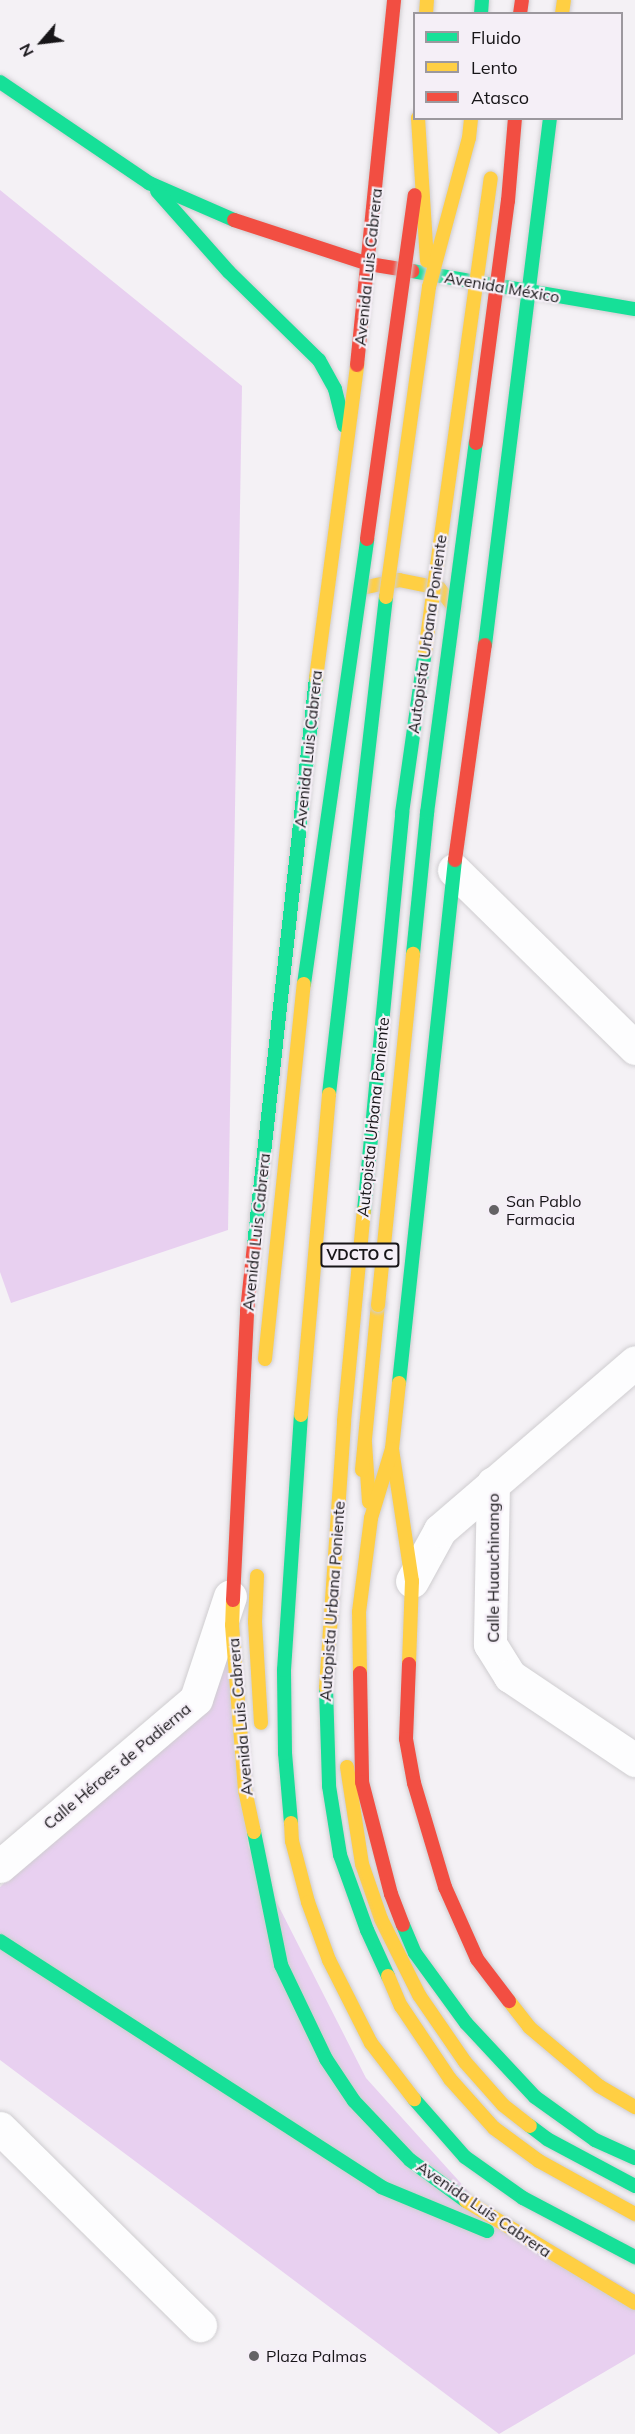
<!DOCTYPE html>
<html>
<head>
<meta charset="utf-8">
<style>
  body { margin:0 }
  #map { position:relative; width:635px; height:2434px; overflow:hidden; background:#f4f1f5; font-family:Mulish,sans-serif }
  div>[style] { position:absolute }
  .green>* { inset:0; background:#e8d0f0 }
  .roads { filter:drop-shadow(0 0 2px #cfcdd0) drop-shadow(0 0 2px #cfcdd0) }
  .street>* { height:33px; margin:-16.5px; padding:0 16.5px; transform-origin:16.5px; border-radius:16.5px; background:#fdfdfe }
  .fast>* { height:14px; margin:-7px; padding:0 7px; transform-origin:7px; border-radius:7px; background:#16e098 }
  .slow>* { height:14px; margin:-7px; padding:0 7px; transform-origin:7px; border-radius:7px; background:#ffcf43 }
  .jam>* { height:14px; margin:-7px; padding:0 7px; transform-origin:7px; border-radius:7px; background:#f24e42 }
  .bridges { filter:drop-shadow(0 0 2px #cfcdd0) drop-shadow(0 0 2px #cfcdd0) }
  .fast-bridge>* { height:14px; margin:-7px; padding:0 7px; transform-origin:7px; border-radius:7px; background:#16e098 }
  .slow-bridge>* { height:14px; margin:-7px; padding:0 7px; transform-origin:7px; border-radius:7px; background:#ffcf43 }
  .jam-bridge>* { height:14px; margin:-7px; padding:0 7px; transform-origin:7px; border-radius:7px; background:#f24e42 }
  .dots>* { width:16px; height:16px; translate:-50% -50%; box-sizing:border-box; border:3px solid #f5eff7; border-radius:50% }
  span { translate:-50% -50%; white-space:nowrap; text-align:center; line-height:1.15; -webkit-text-stroke:4.5px #f5eff7; paint-order:stroke }
  .shield-label span { padding:2px 4px; background:#f5eff7; border:2px solid; border-radius:4px; -webkit-text-stroke-width:0 }
  .shield-label { font-size:15px; color:#171518; font-weight:700 }
  .street-label { font-size:16px; color:#171518 }
  .poi-label { font-size:16px; color:#171518 }
  .left { translate:0 -50%; text-align:left }
  .legend { position:absolute; left:413px; top:12px; width:210px; height:108px; box-sizing:border-box; background:#f5eff7; border:2px solid #9c989e; margin:0; padding:8px 10px; list-style:none; font-size:18px; color:#171518 }
  .legend li { display:flex; align-items:center; gap:12px; height:30px }
  .legend b { width:30px; border:2px solid #9c989e }
  .north { position:absolute; left:12px; top:12px; width:60px; height:60px; -webkit-text-stroke:4px #f5eff7; paint-order:stroke; rotate:242deg; font-size:16px; font-weight:700; line-height:24px; text-align:center; color:#171518 }
  .north::after { content:''; display:block; margin:auto; width:21px; height:27px; background:#171518; clip-path:polygon(50% 0,100% 100%,50% 72%,0 100%) }
</style>
</head>
<body>
<div id="map">
  <div class="green">
    <div style="clip-path:polygon(0 190px,242px 386px,228px 1230px,11px 1303px,0 1272px)"></div>
    <div style="clip-path:polygon(227px 1611px,248px 1846px,366px 2078px,476px 2200px,635px 2293px,635px 2354px,499px 2434px,0 2060px,0 1887px,199px 1700px)"></div>
  </div>
  <div class="roads">
    <div class="street">
      <div style="left:454px;top:870px;width:254px;rotate:44.5deg"></div>
      <div style="left:493px;top:1483px;width:161px;rotate:91.1deg"></div>
      <div style="left:490px;top:1644px;width:38px;rotate:58deg"></div>
      <div style="left:510px;top:1676px;width:151px;rotate:33.9deg"></div>
      <div style="left:412px;top:1581px;width:58px;rotate:-61.2deg"></div>
      <div style="left:440px;top:1530px;width:257px;rotate:-40.7deg"></div>
      <div style="left:0;top:1866px;width:257px;rotate:-40.4deg"></div>
      <div style="left:196px;top:1699px;width:108px;rotate:-71.7deg"></div>
      <div style="left:0;top:2128px;width:281px;rotate:44.6deg"></div>
    </div>
    <div class="fast">
      <div style="left:481px;top:14px;width:14px;rotate:-86deg"></div>
      <div style="left:0;top:82px;width:180px;rotate:34.1deg"></div>
      <div style="left:149px;top:183px;width:93px;rotate:23.5deg"></div>
      <div style="left:157px;top:191px;width:108px;rotate:48.4deg"></div>
      <div style="left:229px;top:272px;width:126px;rotate:44.4deg"></div>
      <div style="left:319px;top:360px;width:33px;rotate:61deg"></div>
      <div style="left:335px;top:389px;width:38px;rotate:76deg"></div>
      <div style="left:412px;top:271px;width:226px;rotate:9.7deg"></div>
      <div style="left:485px;top:645px;width:531px;rotate:-82.97deg"></div>
      <div style="left:254px;top:1245px;width:570px;rotate:-83.76deg"></div>
      <div style="left:399px;top:1383px;width:526px;rotate:-83.89deg"></div>
      <div style="left:254px;top:1832px;width:136px;rotate:78.5deg"></div>
      <div style="left:281px;top:1965px;width:104px;rotate:64.4deg"></div>
      <div style="left:326px;top:2059px;width:50px;rotate:56.3deg"></div>
      <div style="left:354px;top:2101px;width:81px;rotate:46.5deg"></div>
      <div style="left:410px;top:2160px;width:69px;rotate:36.2deg"></div>
      <div style="left:403px;top:1925px;width:30px;rotate:67deg"></div>
      <div style="left:415px;top:1953px;width:87px;rotate:53.9deg"></div>
      <div style="left:466px;top:2023px;width:101px;rotate:47deg"></div>
      <div style="left:535px;top:2097px;width:74px;rotate:35.6deg"></div>
      <div style="left:595px;top:2140px;width:44px;rotate:24.2deg"></div>
      <div style="left:0;top:1941px;width:454px;rotate:32.8deg"></div>
      <div style="left:381px;top:2187px;width:115px;rotate:22.5deg"></div>
      <div style="left:530px;top:2126px;width:21px;rotate:37deg"></div>
      <div style="left:547px;top:2139px;width:100px;rotate:28.1deg"></div>
    </div>
    <div class="slow">
      <div style="left:426px;top:14px;width:14px;rotate:-86deg"></div>
      <div style="left:562px;top:14px;width:14px;rotate:-82deg"></div>
      <div style="left:362px;top:588px;width:38px;rotate:-12deg"></div>
      <div style="left:399px;top:580px;width:41px;rotate:11.3deg"></div>
      <div style="left:439px;top:588px;width:23px;rotate:52deg"></div>
      <div style="left:316px;top:678px;width:316px;rotate:-82.5deg"></div>
      <div style="left:399px;top:1383px;width:66px;rotate:96.1deg"></div>
      <div style="left:392px;top:1449px;width:134px;rotate:81.4deg"></div>
      <div style="left:412px;top:1581px;width:83px;rotate:92.1deg"></div>
      <div style="left:365px;top:1443px;width:59px;rotate:86.1deg"></div>
      <div style="left:362px;top:1470px;width:166px;rotate:-84.5deg"></div>
      <div style="left:257px;top:1576px;width:46px;rotate:92.5deg"></div>
      <div style="left:255px;top:1622px;width:101px;rotate:86.6deg"></div>
      <div style="left:233px;top:1600px;width:25px;rotate:92deg"></div>
      <div style="left:232px;top:1625px;width:166px;rotate:85.5deg"></div>
      <div style="left:245px;top:1790px;width:43px;rotate:77.9deg"></div>
      <div style="left:360px;top:1673px;width:61px;rotate:-90.9deg"></div>
      <div style="left:359px;top:1612px;width:95px;rotate:-82.7deg"></div>
      <div style="left:371px;top:1518px;width:72px;rotate:-73.1deg"></div>
      <div style="left:347px;top:1767px;width:98px;rotate:81.2deg"></div>
      <div style="left:362px;top:1864px;width:58px;rotate:70.9deg"></div>
      <div style="left:381px;top:1919px;width:85px;rotate:63.4deg"></div>
      <div style="left:419px;top:1995px;width:81px;rotate:55.5deg"></div>
      <div style="left:465px;top:2062px;width:57px;rotate:48.5deg"></div>
      <div style="left:503px;top:2105px;width:34px;rotate:38deg"></div>
      <div style="left:509px;top:2001px;width:33px;rotate:52deg"></div>
      <div style="left:529px;top:2027px;width:92px;rotate:40.1deg"></div>
      <div style="left:599px;top:2086px;width:42px;rotate:30.3deg"></div>
      <div style="left:466px;top:2201px;width:197px;rotate:31.1deg"></div>
    </div>
    <div class="jam">
      <div style="left:520px;top:14px;width:14px;rotate:-82deg"></div>
      <div style="left:234px;top:220px;width:142px;rotate:18.1deg"></div>
      <div style="left:369px;top:264px;width:44px;rotate:9.2deg"></div>
      <div style="left:357px;top:365px;width:367px;rotate:-84.2deg"></div>
      <div style="left:455px;top:860px;width:217px;rotate:-82.1deg"></div>
      <div style="left:233px;top:1600px;width:289px;rotate:-87.2deg"></div>
      <div style="left:247px;top:1311px;width:66px;rotate:-83.9deg"></div>
      <div style="left:409px;top:1664px;width:75px;rotate:92.3deg"></div>
      <div style="left:406px;top:1739px;width:45px;rotate:79.7deg"></div>
      <div style="left:414px;top:1783px;width:109px;rotate:73.4deg"></div>
      <div style="left:445px;top:1887px;width:79px;rotate:66deg"></div>
      <div style="left:477px;top:1959px;width:53px;rotate:52.7deg"></div>
      <div style="left:360px;top:1673px;width:109px;rotate:88.9deg"></div>
      <div style="left:362px;top:1782px;width:116px;rotate:75.5deg"></div>
      <div style="left:391px;top:1894px;width:33px;rotate:69deg"></div>
    </div>
  </div>
  <div class="bridges">
    <div class="fast-bridge">
      <div style="left:413px;top:954px;width:142px;rotate:-84.3deg"></div>
      <div style="left:427px;top:813px;width:373px;rotate:-82.5deg"></div>
      <div style="left:304px;top:984px;width:449px;rotate:-81.9deg"></div>
      <div style="left:329px;top:1094px;width:500px;rotate:-83.46deg"></div>
      <div style="left:364px;top:1211px;width:400px;rotate:-84.5deg"></div>
      <div style="left:402px;top:813px;width:163px;rotate:-81.9deg"></div>
      <div style="left:326px;top:1688px;width:98px;rotate:88.2deg"></div>
      <div style="left:329px;top:1786px;width:70px;rotate:80.9deg"></div>
      <div style="left:340px;top:1855px;width:80px;rotate:70.2deg"></div>
      <div style="left:367px;top:1930px;width:51px;rotate:65.5deg"></div>
      <div style="left:291px;top:1823px;width:70px;rotate:-94.9deg"></div>
      <div style="left:285px;top:1753px;width:83px;rotate:-90.7deg"></div>
      <div style="left:284px;top:1670px;width:256px;rotate:-86.2deg"></div>
      <div style="left:414px;top:2099px;width:77px;rotate:48.7deg"></div>
      <div style="left:465px;top:2157px;width:71px;rotate:35.3deg"></div>
      <div style="left:523px;top:2198px;width:127px;rotate:27.8deg"></div>
    </div>
    <div class="slow-bridge">
      <div style="left:418px;top:118px;width:143px;rotate:86.4deg"></div>
      <div style="left:386px;top:597px;width:313px;rotate:-82.1deg"></div>
      <div style="left:429px;top:287px;width:154px;rotate:-75deg"></div>
      <div style="left:469px;top:138px;width:20px;rotate:-84deg"></div>
      <div style="left:425px;top:652px;width:478px;rotate:-82.1deg"></div>
      <div style="left:378px;top:1305px;width:353px;rotate:-84.3deg"></div>
      <div style="left:265px;top:1359px;width:377px;rotate:-84.1deg"></div>
      <div style="left:301px;top:1415px;width:322px;rotate:-85deg"></div>
      <div style="left:326px;top:1688px;width:268px;rotate:-86.1deg"></div>
      <div style="left:344px;top:1421px;width:211px;rotate:-84.6deg"></div>
      <div style="left:291px;top:1823px;width:18px;rotate:87deg"></div>
      <div style="left:292px;top:1841px;width:63px;rotate:75.3deg"></div>
      <div style="left:308px;top:1902px;width:62px;rotate:70.1deg"></div>
      <div style="left:329px;top:1960px;width:93px;rotate:63.2deg"></div>
      <div style="left:371px;top:2043px;width:71px;rotate:52.5deg"></div>
      <div style="left:388px;top:1976px;width:33px;rotate:67deg"></div>
      <div style="left:401px;top:2006px;width:88px;rotate:56.1deg"></div>
      <div style="left:450px;top:2079px;width:66px;rotate:48.1deg"></div>
      <div style="left:494px;top:2128px;width:56px;rotate:36.3deg"></div>
      <div style="left:539px;top:2161px;width:110px;rotate:28.9deg"></div>
    </div>
    <div class="jam-bridge">
      <div style="left:476px;top:443px;width:244px;rotate:-82.5deg"></div>
      <div style="left:508px;top:201px;width:83px;rotate:-85.2deg"></div>
      <div style="left:367px;top:539px;width:347px;rotate:-82.1deg"></div>
    </div>
  </div>
  <div class="dots">
    <div style="left:494px;top:1210px;background:#646265"></div>
    <div style="left:254px;top:2356px;background:#646265"></div>
  </div>
  <div class="shield-label">
    <span style="left:360px;top:1255px">VDCTO C</span>
  </div>
  <div class="street-label">
    <span style="left:368px;top:267px;rotate:-84deg">Avenida Luis Cabrera</span>
    <span style="left:502px;top:287px;rotate:10deg">Avenida México</span>
    <span style="left:427px;top:634px;rotate:-82deg">Autopista Urbana Poniente</span>
    <span style="left:308px;top:749px;rotate:-84deg">Avenida Luis Cabrera</span>
    <span style="left:373px;top:1117px;rotate:-84deg">Autopista Urbana Poniente</span>
    <span style="left:256px;top:1232px;rotate:-84deg">Avenida Luis Cabrera</span>
    <span style="left:493px;top:1568px;rotate:-90deg">Calle Huauchinango</span>
    <span style="left:332px;top:1601px;rotate:-86deg">Autopista Urbana Poniente</span>
    <span style="left:240px;top:1717px;rotate:-95deg">Avenida Luis Cabrera</span>
    <span style="left:117px;top:1766px;rotate:-40deg">Calle Héroes de Padierna</span>
    <span style="left:484px;top:2209px;rotate:34deg">Avenida Luis Cabrera</span>
  </div>
  <div class="poi-label">
    <span class="left" style="left:506px;top:1210px">San Pablo<br>Farmacia</span>
    <span class="left" style="left:266px;top:2356px">Plaza Palmas</span>
  </div>
  <ul class="legend">
  <li><b style="height:8px;background:#16e098"></b>Fluido</li>
  <li><b style="height:8px;background:#ffcf43"></b>Lento</li>
  <li><b style="height:8px;background:#f24e42"></b>Atasco</li>
  </ul>
  <div class="north">N</div>
</div>
</body>
</html>
